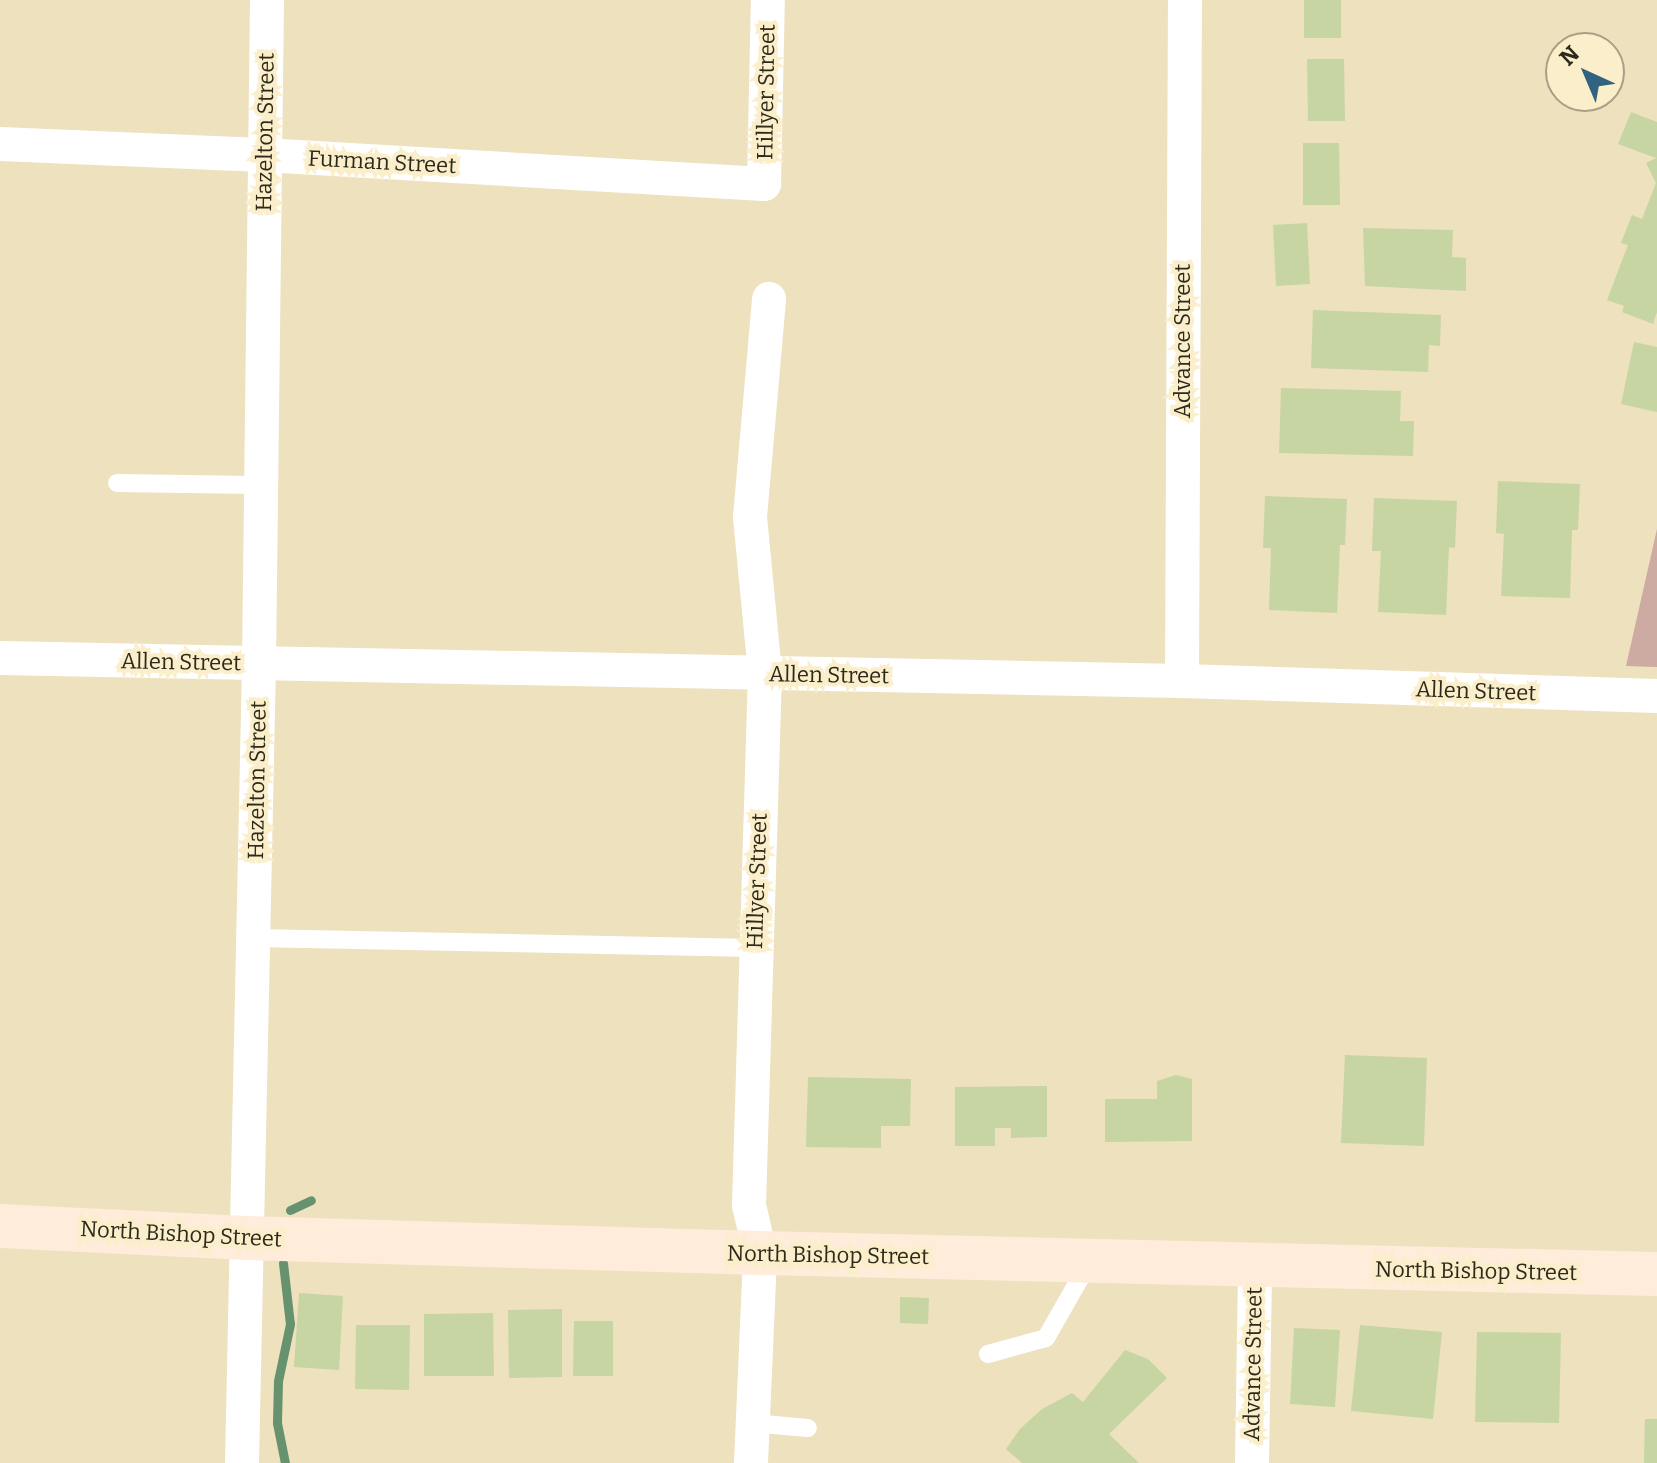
<!DOCTYPE html>
<html>
<head>
<meta charset="utf-8">
<style>
  body { margin:0 }
  #map { position:relative; width:1657px; height:1463px; overflow:hidden; background:#ede1be; font-family:Bitter,serif }
  div>[style] { position:absolute }
  .green>* { inset:0; background:#cdaaa2 }
  .stream>* { height:9px; margin:-4.5px; padding:0 4.5px; transform-origin:4.5px; border-radius:4.5px; background:#67926f }
  .building>* { inset:0; background:#c7d5a2 }
  .lane>* { height:18px; margin:-9px; padding:0 9px; transform-origin:9px; border-radius:9px; background:#fff }
  .street>* { height:34px; margin:-17px; padding:0 17px; transform-origin:17px; border-radius:17px; background:#fff }
  .secondary>* { height:44px; margin:-22px; padding:0 22px; transform-origin:22px; border-radius:22px; background:#ffecdb }
  span { translate:-50% -50%; white-space:nowrap; text-align:center; line-height:1.15; -webkit-text-stroke:8px #fbeecb; paint-order:stroke }
  .street-label { font-size:22px; color:#2d291b }
  .north { position:absolute; left:1545px; top:32px; width:80px; height:80px; box-sizing:border-box; background:#fbeecb; border:2px solid #a99f85; border-radius:50%; rotate:316deg; font-size:22px; font-weight:700; line-height:32px; text-align:center; color:#2d291b }
  .north::after { content:''; display:block; margin:auto; width:28px; height:36px; background:#316280; clip-path:polygon(50% 0,100% 100%,50% 72%,0 100%) }
</style>
</head>
<body>
<div id="map">
  <div class="green">
    <div style="clip-path:polygon(1657px 529px,1657px 667px,1626px 666px)"></div>
  </div>
  <div class="stream">
    <div style="left:290px;top:1210px;width:23px;rotate:-25deg"></div>
    <div style="left:283px;top:1263px;width:61px;rotate:83.5deg"></div>
    <div style="left:290px;top:1324px;width:58px;rotate:101.9deg"></div>
    <div style="left:278px;top:1381px;width:42px;rotate:91.4deg"></div>
    <div style="left:277px;top:1423px;width:41px;rotate:78.7deg"></div>
  </div>
  <div class="building">
    <div style="clip-path:polygon(1304px 0,1341px 0,1341px 38px,1304px 38px)"></div>
    <div style="clip-path:polygon(1307px 59px,1344px 59px,1345px 121px,1308px 121px)"></div>
    <div style="clip-path:polygon(1631px 112px,1657px 122px,1657px 312px,1653px 324px,1622px 312px,1624px 306px,1607px 300px,1628px 245px,1621px 243px,1632px 215px,1642px 219px,1656px 183px,1646px 163px,1656px 158px,1618px 144px)"></div>
    <div style="clip-path:polygon(1303px 143px,1339px 143px,1340px 205px,1303px 205px)"></div>
    <div style="clip-path:polygon(1307px 223px,1310px 284px,1276px 286px,1273px 225px)"></div>
    <div style="clip-path:polygon(1363px 228px,1453px 230px,1452px 257px,1466px 258px,1466px 291px,1365px 286px)"></div>
    <div style="clip-path:polygon(1313px 310px,1441px 315px,1440px 346px,1429px 345px,1428px 372px,1311px 368px)"></div>
    <div style="clip-path:polygon(1634px 342px,1657px 347px,1657px 412px,1621px 404px)"></div>
    <div style="clip-path:polygon(1281px 388px,1401px 391px,1400px 421px,1414px 421px,1413px 456px,1279px 453px)"></div>
    <div style="clip-path:polygon(1498px 481px,1580px 484px,1578px 530px,1572px 530px,1570px 598px,1501px 596px,1504px 534px,1496px 533px)"></div>
    <div style="clip-path:polygon(1265px 496px,1347px 499px,1345px 545px,1340px 545px,1337px 613px,1269px 610px,1271px 548px,1263px 548px)"></div>
    <div style="clip-path:polygon(1374px 498px,1457px 501px,1455px 548px,1449px 547px,1446px 615px,1378px 612px,1381px 551px,1372px 551px)"></div>
    <div style="clip-path:polygon(1345px 1055px,1427px 1058px,1424px 1146px,1341px 1143px)"></div>
    <div style="clip-path:polygon(1176px 1075px,1192px 1079px,1192px 1141px,1105px 1142px,1105px 1099px,1157px 1099px,1157px 1081px)"></div>
    <div style="clip-path:polygon(808px 1077px,911px 1079px,910px 1126px,881px 1126px,881px 1148px,806px 1147px)"></div>
    <div style="clip-path:polygon(1047px 1086px,1047px 1137px,1011px 1138px,1011px 1128px,995px 1128px,995px 1146px,955px 1146px,955px 1087px)"></div>
    <div style="clip-path:polygon(299px 1293px,343px 1296px,339px 1370px,294px 1367px)"></div>
    <div style="clip-path:polygon(900px 1297px,929px 1298px,928px 1324px,900px 1323px)"></div>
    <div style="clip-path:polygon(562px 1309px,562px 1377px,509px 1378px,508px 1310px)"></div>
    <div style="clip-path:polygon(493px 1313px,494px 1376px,424px 1376px,424px 1314px)"></div>
    <div style="clip-path:polygon(574px 1321px,613px 1321px,613px 1376px,573px 1376px)"></div>
    <div style="clip-path:polygon(356px 1325px,410px 1325px,409px 1390px,355px 1389px)"></div>
    <div style="clip-path:polygon(1360px 1325px,1442px 1332px,1433px 1419px,1351px 1411px)"></div>
    <div style="clip-path:polygon(1294px 1328px,1340px 1330px,1335px 1407px,1290px 1404px)"></div>
    <div style="clip-path:polygon(1477px 1332px,1561px 1333px,1559px 1423px,1475px 1422px)"></div>
    <div style="clip-path:polygon(1125px 1350px,1148px 1359px,1167px 1378px,1109px 1434px,1139px 1463px,1022px 1463px,1006px 1449px,1020px 1429px,1042px 1409px,1072px 1393px,1083px 1402px)"></div>
    <div style="clip-path:polygon(1645px 1419px,1657px 1419px,1657px 1463px,1644px 1463px)"></div>
  </div>
  <div class="lane">
    <div style="left:117px;top:483px;width:144px;rotate:0.8deg"></div>
    <div style="left:253px;top:938px;width:501px;rotate:1.14deg"></div>
    <div style="left:988px;top:1354px;width:60px;rotate:-15.4deg"></div>
    <div style="left:1046px;top:1338px;width:89px;rotate:-60.3deg"></div>
    <div style="left:752px;top:1423px;width:56px;rotate:5.1deg"></div>
  </div>
  <div class="street">
    <div style="left:0;top:144px;width:264px;rotate:2.4deg"></div>
    <div style="left:264px;top:155px;width:501px;rotate:3.32deg"></div>
    <div style="left:764px;top:184px;width:184px;rotate:-88.8deg"></div>
    <div style="left:0;top:658px;width:1182px;rotate:1.11deg"></div>
    <div style="left:1182px;top:681px;width:475px;rotate:1.8deg"></div>
    <div style="left:1182px;top:681px;width:681px;rotate:-89.75deg"></div>
    <div style="left:242px;top:1463px;width:799px;rotate:-88.78deg"></div>
    <div style="left:259px;top:664px;width:664px;rotate:-89.31deg"></div>
    <div style="left:751px;top:1463px;width:210px;rotate:-87.5deg"></div>
    <div style="left:760px;top:1253px;width:49px;rotate:-102.9deg"></div>
    <div style="left:749px;top:1205px;width:532px;rotate:-88.28deg"></div>
    <div style="left:765px;top:673px;width:157px;rotate:-95.5deg"></div>
    <div style="left:750px;top:517px;width:219px;rotate:-85deg"></div>
    <div style="left:1252px;top:1463px;width:197px;rotate:-89.1deg"></div>
  </div>
  <div class="secondary">
    <div style="left:0;top:1226px;width:246px;rotate:2.8deg"></div>
    <div style="left:246px;top:1238px;width:514px;rotate:1.67deg"></div>
    <div style="left:760px;top:1253px;width:897px;rotate:1.34deg"></div>
  </div>
  <div class="street-label">
    <span style="left:766px;top:92px;rotate:-89deg">Hillyer Street</span>
    <span style="left:265px;top:132px;rotate:-89deg">Hazelton Street</span>
    <span style="left:382px;top:162px;rotate:3deg">Furman Street</span>
    <span style="left:1183px;top:341px;rotate:-90deg">Advance Street</span>
    <span style="left:181px;top:662px;rotate:1deg">Allen Street</span>
    <span style="left:829px;top:675px;rotate:1deg">Allen Street</span>
    <span style="left:1476px;top:691px;rotate:2deg">Allen Street</span>
    <span style="left:257px;top:780px;rotate:-89deg">Hazelton Street</span>
    <span style="left:757px;top:881px;rotate:-88deg">Hillyer Street</span>
    <span style="left:181px;top:1234px;rotate:3deg">North Bishop Street</span>
    <span style="left:828px;top:1255px;rotate:1deg">North Bishop Street</span>
    <span style="left:1476px;top:1271px;rotate:1deg">North Bishop Street</span>
    <span style="left:1253px;top:1364px;rotate:-89deg">Advance Street</span>
  </div>
  <div class="north">N</div>
</div>
</body>
</html>
